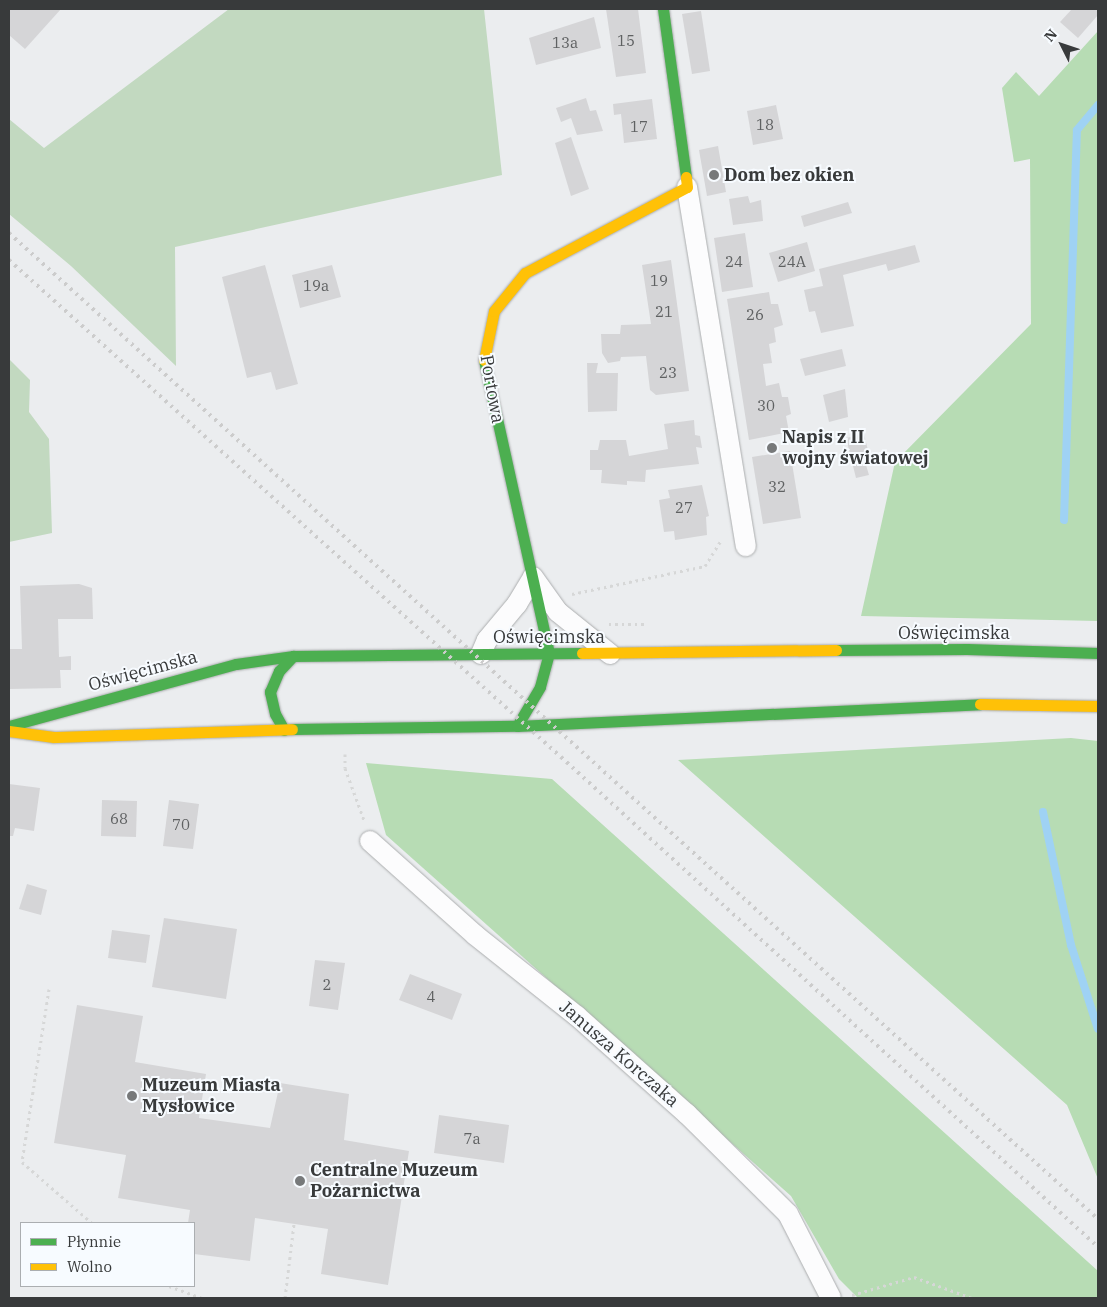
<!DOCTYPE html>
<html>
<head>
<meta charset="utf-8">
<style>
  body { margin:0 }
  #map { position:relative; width:1107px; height:1307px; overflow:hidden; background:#ebedef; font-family:"IBM Plex Serif",serif }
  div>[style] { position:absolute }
  .green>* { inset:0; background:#c2d9c0 }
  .forest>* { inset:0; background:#b7dcb4 }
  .stream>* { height:8px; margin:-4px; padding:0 4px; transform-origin:4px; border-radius:4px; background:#9fd2f4 }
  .building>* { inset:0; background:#d5d5d7 }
  .path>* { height:3px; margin-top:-1.5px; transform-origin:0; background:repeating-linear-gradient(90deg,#d6d7d7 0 2.5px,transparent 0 6.5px) }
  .roads { filter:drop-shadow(0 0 1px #abadae) drop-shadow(0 0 1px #abadae) }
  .street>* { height:20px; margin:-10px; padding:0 10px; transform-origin:10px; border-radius:10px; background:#fcfcfd }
  .fast>* { height:11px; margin:-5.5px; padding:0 5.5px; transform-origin:5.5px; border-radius:5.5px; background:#4caf50 }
  .slow>* { height:11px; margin:-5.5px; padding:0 5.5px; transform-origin:5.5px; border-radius:5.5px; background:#ffc107 }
  .rail>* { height:4px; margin-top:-2px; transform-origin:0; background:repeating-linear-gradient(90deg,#ccc 0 2.5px,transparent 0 7.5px) }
  .dots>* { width:14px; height:14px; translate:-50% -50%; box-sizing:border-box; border:2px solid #f7fbff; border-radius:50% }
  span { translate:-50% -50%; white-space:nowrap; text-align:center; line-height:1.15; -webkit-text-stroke:4px #f7fbff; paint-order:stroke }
  .number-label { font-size:15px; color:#5f6162 }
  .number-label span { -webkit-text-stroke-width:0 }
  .poi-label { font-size:18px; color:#383a3b; font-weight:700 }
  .left { translate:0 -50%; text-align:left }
  .street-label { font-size:18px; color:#383a3b }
  .frame { position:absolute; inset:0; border:10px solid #383a3b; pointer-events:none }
  .legend { position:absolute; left:20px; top:1222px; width:175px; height:65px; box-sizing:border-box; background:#f7fbff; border:1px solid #abaeb1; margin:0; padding:6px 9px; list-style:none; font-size:15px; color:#383a3b }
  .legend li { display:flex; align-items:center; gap:10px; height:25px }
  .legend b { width:25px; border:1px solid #abaeb1 }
  .north { position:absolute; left:1037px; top:20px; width:50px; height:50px; -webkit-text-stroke:4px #f7fbff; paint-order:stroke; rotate:311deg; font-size:14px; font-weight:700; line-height:20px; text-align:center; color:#383a3b }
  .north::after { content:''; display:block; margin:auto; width:18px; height:22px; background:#383a3b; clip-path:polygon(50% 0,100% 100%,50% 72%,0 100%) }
</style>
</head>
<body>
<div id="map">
  <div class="green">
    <div style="clip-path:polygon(229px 9px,484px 9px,502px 175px,175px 247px,176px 366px,71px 266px,9px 214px,9px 119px,44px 148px)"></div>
    <div style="clip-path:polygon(9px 359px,30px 380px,29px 412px,49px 439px,52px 533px,9px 542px)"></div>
  </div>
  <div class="forest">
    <div style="clip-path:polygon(1098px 31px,1098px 621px,861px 616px,895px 462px,1031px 324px,1030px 159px,1014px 162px,1002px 88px,1016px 72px,1039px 96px)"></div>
    <div style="clip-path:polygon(1071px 738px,1098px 741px,1098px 1179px,1067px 1105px,678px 760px)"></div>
    <div style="clip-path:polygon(366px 763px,552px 779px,1098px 1271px,1098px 1298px,858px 1298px,839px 1279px,791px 1196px,386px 835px)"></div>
  </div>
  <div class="stream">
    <div style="left:1064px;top:520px;width:390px;rotate:-88.1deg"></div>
    <div style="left:1077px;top:130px;width:33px;rotate:-50deg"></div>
    <div style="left:1043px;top:812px;width:136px;rotate:78.1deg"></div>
    <div style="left:1071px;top:945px;width:88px;rotate:72.2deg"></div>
  </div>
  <div class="building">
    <div style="clip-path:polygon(9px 9px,61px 9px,25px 49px,9px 35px)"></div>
    <div style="clip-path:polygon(606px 9px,638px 9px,646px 73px,616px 77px)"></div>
    <div style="clip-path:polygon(1072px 9px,1098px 9px,1098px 15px,1078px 38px,1060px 22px)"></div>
    <div style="clip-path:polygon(701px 11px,710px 71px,692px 74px,682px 14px)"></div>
    <div style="clip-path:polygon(594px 17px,601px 48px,536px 65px,529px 38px)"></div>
    <div style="clip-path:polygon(586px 98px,590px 111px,596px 110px,603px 131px,577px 135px,571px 118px,561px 122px,556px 108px)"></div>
    <div style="clip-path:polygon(652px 99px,657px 139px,624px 143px,621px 114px,614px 115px,613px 104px)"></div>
    <div style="clip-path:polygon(776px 105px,783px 139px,753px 145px,747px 111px)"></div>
    <div style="clip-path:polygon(571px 137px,589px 189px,571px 196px,555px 143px)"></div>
    <div style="clip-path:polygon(718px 146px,726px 192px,707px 196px,699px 150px)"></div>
    <div style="clip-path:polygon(748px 196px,750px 203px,761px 200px,763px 221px,733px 225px,729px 199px)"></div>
    <div style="clip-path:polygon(848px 202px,852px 213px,804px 227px,801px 216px)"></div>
    <div style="clip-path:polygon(745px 233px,753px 287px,722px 292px,714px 238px)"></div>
    <div style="clip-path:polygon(807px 242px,815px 271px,778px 282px,769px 253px)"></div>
    <div style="clip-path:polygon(915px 245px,920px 262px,888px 271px,886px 264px,843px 275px,854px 326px,821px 333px,815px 311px,809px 312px,804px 290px,823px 286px,819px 269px)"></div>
    <div style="clip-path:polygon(671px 260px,689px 391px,656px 395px,650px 390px,646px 356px,621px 357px,620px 361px,608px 363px,602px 353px,601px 334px,620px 334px,621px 325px,651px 324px,642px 265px)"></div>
    <div style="clip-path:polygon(265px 265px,298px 384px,276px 390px,271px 372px,247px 378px,222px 277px)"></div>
    <div style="clip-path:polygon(332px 265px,341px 297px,300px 308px,292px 275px)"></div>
    <div style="clip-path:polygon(769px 292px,771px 304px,778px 304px,783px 325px,774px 328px,776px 342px,769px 344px,772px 363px,763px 364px,766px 386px,779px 383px,782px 397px,788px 397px,791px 414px,786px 416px,789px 432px,749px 440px,727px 299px)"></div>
    <div style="clip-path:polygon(842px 349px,846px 366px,805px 376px,800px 359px)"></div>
    <div style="clip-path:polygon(587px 363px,598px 363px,596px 373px,618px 373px,617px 411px,588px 412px)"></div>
    <div style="clip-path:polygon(845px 389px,848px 417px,829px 422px,823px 395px)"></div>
    <div style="clip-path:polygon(694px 420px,695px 435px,700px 436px,702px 448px,696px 447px,699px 464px,646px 470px,645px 482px,627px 481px,627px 485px,601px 483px,602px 470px,590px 470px,590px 450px,598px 450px,600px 440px,626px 440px,629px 456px,668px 449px,664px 424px)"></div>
    <div style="clip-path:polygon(864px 434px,871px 463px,866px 465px,869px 475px,856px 478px,846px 438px)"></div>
    <div style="clip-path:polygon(790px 451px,801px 518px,763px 524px,752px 457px)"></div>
    <div style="clip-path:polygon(702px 485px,709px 516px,706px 517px,707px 535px,675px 540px,674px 531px,664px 532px,659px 500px,670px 498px,668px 490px)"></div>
    <div style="clip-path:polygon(79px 584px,92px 588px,93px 619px,58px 619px,59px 657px,71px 656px,71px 670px,60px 670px,61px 688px,9px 689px,9px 649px,22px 649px,20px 586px)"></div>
    <div style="clip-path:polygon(9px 784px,40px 788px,34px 831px,15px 828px,13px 836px,9px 836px)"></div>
    <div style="clip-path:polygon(102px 800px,137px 801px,136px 837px,101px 836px)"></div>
    <div style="clip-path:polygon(169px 800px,199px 804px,193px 849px,163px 846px)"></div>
    <div style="clip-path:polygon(27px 884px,47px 890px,41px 915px,19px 909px)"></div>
    <div style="clip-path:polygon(164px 918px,237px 929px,226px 999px,152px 987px)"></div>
    <div style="clip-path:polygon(112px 930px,150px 935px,146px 963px,108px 958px)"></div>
    <div style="clip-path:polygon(315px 960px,345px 963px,338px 1010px,309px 1006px)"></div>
    <div style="clip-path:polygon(410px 974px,462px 994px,452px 1020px,399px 1000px)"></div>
    <div style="clip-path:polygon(77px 1005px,143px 1016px,135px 1062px,206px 1074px,199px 1118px,270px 1128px,280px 1083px,349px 1094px,344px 1140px,409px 1151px,388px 1285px,321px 1274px,328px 1229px,255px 1218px,250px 1261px,194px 1254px,194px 1223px,188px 1223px,190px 1210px,118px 1198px,126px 1155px,54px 1143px)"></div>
    <div style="clip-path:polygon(439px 1115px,509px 1125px,504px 1163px,434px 1153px)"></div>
  </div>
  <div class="path">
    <div style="left:572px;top:594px;width:136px;rotate:-11.9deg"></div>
    <div style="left:705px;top:566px;width:32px;rotate:-58deg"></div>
    <div style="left:609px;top:624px;width:36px"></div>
    <div style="left:345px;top:754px;width:14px;rotate:90deg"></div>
    <div style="left:345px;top:768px;width:55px;rotate:69.9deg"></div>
    <div style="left:49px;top:989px;width:175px;rotate:98.9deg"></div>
    <div style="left:22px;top:1162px;width:93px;rotate:41.1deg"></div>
    <div style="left:169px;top:1286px;width:35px;rotate:20deg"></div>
    <div style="left:852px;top:1295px;width:65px;rotate:-16.2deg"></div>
    <div style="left:914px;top:1277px;width:62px;rotate:19.9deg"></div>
    <div style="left:285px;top:1298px;width:75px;rotate:-83.1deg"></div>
  </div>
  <div class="roads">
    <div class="street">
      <div style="left:687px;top:187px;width:364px;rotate:80.7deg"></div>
      <div style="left:481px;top:654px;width:15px;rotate:-67deg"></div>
      <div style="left:487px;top:640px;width:47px;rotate:-50.2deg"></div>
      <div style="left:517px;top:604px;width:31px;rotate:-59deg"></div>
      <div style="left:533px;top:577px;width:43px;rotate:54.5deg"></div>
      <div style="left:558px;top:612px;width:67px;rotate:38.9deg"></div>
      <div style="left:370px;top:841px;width:141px;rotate:41.8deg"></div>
      <div style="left:475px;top:935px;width:130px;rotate:38.5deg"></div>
      <div style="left:577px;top:1016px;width:147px;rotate:41.7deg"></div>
      <div style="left:687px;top:1114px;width:142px;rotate:44.7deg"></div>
      <div style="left:788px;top:1214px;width:94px;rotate:62.9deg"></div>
    </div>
    <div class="fast">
      <div style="left:663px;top:9px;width:170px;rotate:82.2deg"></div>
      <div style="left:484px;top:360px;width:300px;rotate:77.5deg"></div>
      <div style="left:549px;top:653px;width:35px;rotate:105deg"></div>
      <div style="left:540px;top:687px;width:45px;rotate:120.5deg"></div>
      <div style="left:836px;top:650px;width:131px;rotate:-0.4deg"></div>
      <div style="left:967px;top:649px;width:131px;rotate:1.7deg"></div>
      <div style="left:9px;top:726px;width:235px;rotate:-15.3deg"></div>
      <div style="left:236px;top:664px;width:58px;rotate:-8deg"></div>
      <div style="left:293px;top:656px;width:289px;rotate:-0.6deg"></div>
      <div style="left:292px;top:729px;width:225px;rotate:-0.8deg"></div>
      <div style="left:517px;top:726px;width:464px;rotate:-2.7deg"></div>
      <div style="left:284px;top:730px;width:18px;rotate:-119deg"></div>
      <div style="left:275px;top:714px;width:23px;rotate:-103deg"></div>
      <div style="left:270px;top:692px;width:23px;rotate:-67deg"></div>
      <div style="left:279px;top:671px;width:21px;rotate:-47deg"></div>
    </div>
    <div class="slow">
      <div style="left:484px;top:360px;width:50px;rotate:-78.5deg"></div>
      <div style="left:494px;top:311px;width:49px;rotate:-50.8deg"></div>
      <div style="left:525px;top:273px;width:183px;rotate:-28deg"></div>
      <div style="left:687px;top:187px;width:10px;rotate:-96deg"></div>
      <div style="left:582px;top:653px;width:254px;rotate:-0.7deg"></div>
      <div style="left:980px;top:704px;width:118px;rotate:1deg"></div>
      <div style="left:9px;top:731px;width:45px;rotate:7.6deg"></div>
      <div style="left:54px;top:737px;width:238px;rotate:-1.9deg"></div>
    </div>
  </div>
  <div class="rail">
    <div style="left:9px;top:233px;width:1469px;rotate:42.16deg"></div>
    <div style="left:9px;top:260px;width:743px;rotate:42deg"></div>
    <div style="left:561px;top:757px;width:727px;rotate:42.38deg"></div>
  </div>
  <div class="dots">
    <div style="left:714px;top:175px;background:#77797a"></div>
    <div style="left:772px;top:448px;background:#77797a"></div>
    <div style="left:132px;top:1096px;background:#77797a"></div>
    <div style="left:300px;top:1181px;background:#77797a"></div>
  </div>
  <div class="number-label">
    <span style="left:626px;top:41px">15</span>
    <span style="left:565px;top:43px">13a</span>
    <span style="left:765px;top:125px">18</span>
    <span style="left:639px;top:127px">17</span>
    <span style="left:734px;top:262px">24</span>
    <span style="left:792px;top:262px">24A</span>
    <span style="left:659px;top:281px">19</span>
    <span style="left:316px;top:286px">19a</span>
    <span style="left:664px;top:312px">21</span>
    <span style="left:755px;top:315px">26</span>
    <span style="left:668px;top:373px">23</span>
    <span style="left:766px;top:406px">30</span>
    <span style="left:777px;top:487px">32</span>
    <span style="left:684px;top:508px">27</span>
    <span style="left:119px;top:819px">68</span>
    <span style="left:181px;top:825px">70</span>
    <span style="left:327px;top:985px">2</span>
    <span style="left:431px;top:997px">4</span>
    <span style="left:472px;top:1139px">7a</span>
  </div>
  <div class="poi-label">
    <span class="left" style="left:724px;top:175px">Dom bez okien</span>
    <span class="left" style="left:782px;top:448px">Napis z II<br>wojny światowej</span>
    <span class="left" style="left:142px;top:1096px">Muzeum Miasta<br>Mysłowice</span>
    <span class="left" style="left:310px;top:1181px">Centralne Muzeum<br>Pożarnictwa</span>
  </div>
  <div class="street-label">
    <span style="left:492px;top:389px;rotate:80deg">Portowa</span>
    <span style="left:954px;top:633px">Oświęcimska</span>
    <span style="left:549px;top:637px">Oświęcimska</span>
    <span style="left:143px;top:671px;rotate:-15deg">Oświęcimska</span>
    <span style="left:619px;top:1054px;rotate:41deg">Janusza Korczaka</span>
  </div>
  <div class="frame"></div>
  <ul class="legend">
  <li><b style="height:6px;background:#4caf50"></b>Płynnie</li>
  <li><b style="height:6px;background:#ffc107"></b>Wolno</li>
  </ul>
  <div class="north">N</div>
</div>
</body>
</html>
